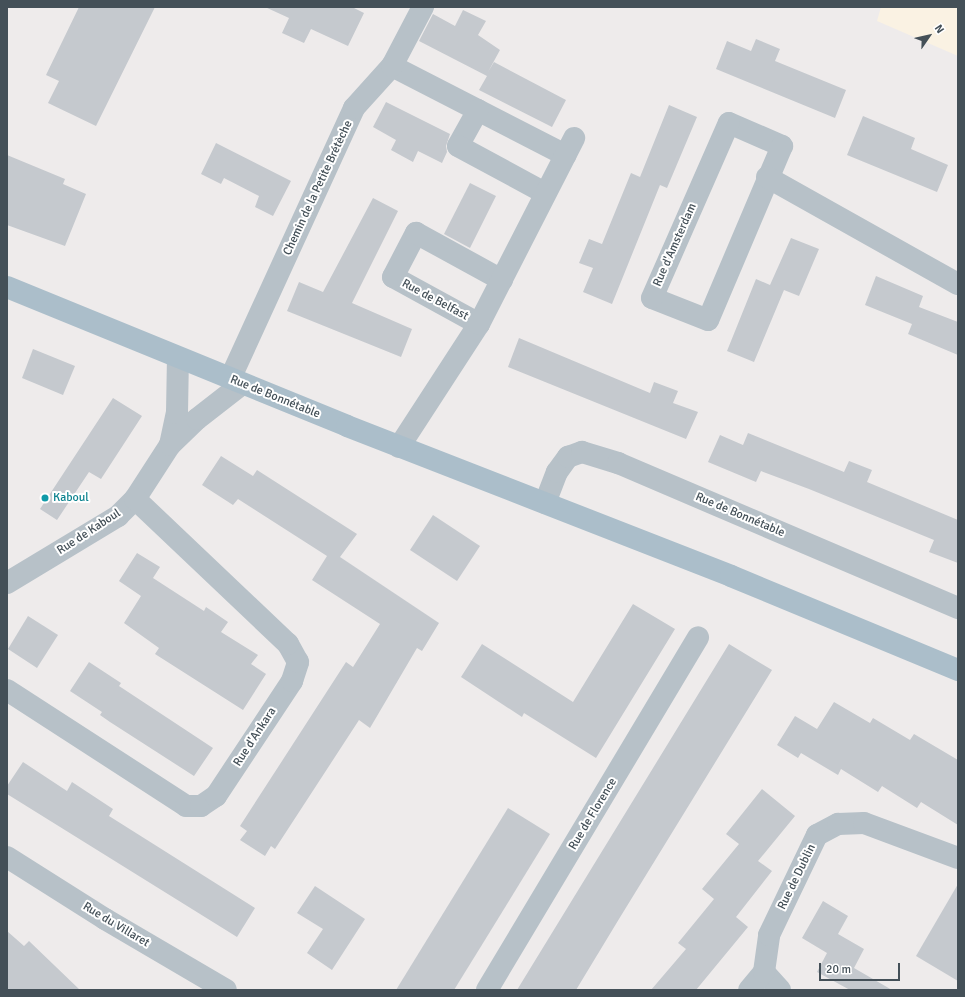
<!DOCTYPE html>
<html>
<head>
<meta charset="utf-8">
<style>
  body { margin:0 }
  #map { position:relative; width:965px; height:997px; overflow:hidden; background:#eeebeb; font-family:Signika,sans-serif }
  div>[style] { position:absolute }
  .commercial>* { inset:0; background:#faf2e3 }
  .building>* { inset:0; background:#c5c9ce }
  .minor>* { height:22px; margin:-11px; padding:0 11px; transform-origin:11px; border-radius:11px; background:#b7c1c8 }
  .major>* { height:22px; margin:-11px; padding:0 11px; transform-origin:11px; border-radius:11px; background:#abbeca }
  .dots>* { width:11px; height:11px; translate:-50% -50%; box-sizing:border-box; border:2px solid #fff; border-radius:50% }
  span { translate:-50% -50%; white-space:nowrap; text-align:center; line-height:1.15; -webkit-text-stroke:4px #fff; paint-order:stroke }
  .street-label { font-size:12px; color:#445058 }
  .culture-label { font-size:12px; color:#0d838f }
  .left { translate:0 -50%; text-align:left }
  .frame { position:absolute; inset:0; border:8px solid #445058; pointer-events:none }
  .north { position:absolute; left:909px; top:16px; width:40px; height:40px; -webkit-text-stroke:3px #fff; paint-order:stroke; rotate:56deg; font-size:11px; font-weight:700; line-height:16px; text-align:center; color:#445058 }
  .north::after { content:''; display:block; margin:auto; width:14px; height:18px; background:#445058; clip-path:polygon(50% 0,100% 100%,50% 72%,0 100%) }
  .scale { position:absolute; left:819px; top:963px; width:81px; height:18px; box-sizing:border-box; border:2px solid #445058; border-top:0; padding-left:5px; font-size:12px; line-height:14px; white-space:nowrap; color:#445058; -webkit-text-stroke:3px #fff; paint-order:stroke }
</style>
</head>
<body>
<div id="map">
  <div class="commercial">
    <div style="clip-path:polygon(881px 7px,958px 7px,958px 56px,877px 21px)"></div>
  </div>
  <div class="building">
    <div style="clip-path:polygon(79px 7px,155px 7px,96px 126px,48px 103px,59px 81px,46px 75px)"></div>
    <div style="clip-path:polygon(265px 7px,352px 7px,364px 13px,348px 46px,311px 29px,304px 43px,282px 33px,289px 18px)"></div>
    <div style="clip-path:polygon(463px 10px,486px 21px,478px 35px,500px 50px,488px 72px,494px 62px,566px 100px,552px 127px,479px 90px,487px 76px,419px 41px,433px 14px,455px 26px)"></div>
    <div style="clip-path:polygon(756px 39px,780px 49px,775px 61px,846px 90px,835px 118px,716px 69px,727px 41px,751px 51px)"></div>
    <div style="clip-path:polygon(386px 102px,450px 134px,446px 146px,447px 152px,442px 163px,418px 151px,413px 162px,391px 150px,396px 140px,373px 127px)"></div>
    <div style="clip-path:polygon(669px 105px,697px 117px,667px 188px,660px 185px,612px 304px,583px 292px,593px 268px,579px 263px,589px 239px,602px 244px,631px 173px,640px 177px)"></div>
    <div style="clip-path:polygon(863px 116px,915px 138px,911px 149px,948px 165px,937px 192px,847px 155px)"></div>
    <div style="clip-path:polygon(216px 143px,291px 181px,273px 216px,255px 207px,259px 196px,224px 178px,221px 184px,201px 174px)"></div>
    <div style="clip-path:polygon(7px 155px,65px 179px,63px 184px,86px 194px,65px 246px,7px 225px)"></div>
    <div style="clip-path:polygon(470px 183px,496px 196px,470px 248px,444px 234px)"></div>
    <div style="clip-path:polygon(373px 198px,398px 211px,352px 303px,412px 329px,401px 357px,287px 311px,299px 282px,323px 292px)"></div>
    <div style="clip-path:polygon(791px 238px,819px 249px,799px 296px,784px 290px,754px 362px,727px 351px,756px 279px,770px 285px)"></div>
    <div style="clip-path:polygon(876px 276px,923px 296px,919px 307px,958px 322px,958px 355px,908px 334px,912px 324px,865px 305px)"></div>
    <div style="clip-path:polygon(519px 338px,650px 393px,654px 382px,678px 391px,673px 403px,698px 412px,686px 439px,508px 367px)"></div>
    <div style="clip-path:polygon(33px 349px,75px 366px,63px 395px,22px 378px)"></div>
    <div style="clip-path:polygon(113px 398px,142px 416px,101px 479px,89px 472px,57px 520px,40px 509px)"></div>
    <div style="clip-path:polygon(748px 433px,844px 472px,849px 461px,872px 470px,867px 482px,958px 520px,958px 563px,929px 552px,934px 540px,809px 489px,761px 471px,756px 482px,708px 462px,720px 435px,743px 445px)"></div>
    <div style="clip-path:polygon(221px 456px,253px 476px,257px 470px,357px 534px,340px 557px,439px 623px,422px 651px,417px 648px,370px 728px,359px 720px,275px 849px,271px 846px,265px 856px,240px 840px,247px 831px,240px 826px,346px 662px,353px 667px,380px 624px,312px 580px,327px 556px,238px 499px,233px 505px,202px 485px)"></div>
    <div style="clip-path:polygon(433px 515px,480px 546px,457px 581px,410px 550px)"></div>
    <div style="clip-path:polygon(137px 553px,160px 567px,153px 578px,204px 611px,206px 607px,228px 622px,221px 632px,258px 655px,251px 664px,266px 674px,243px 710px,155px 654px,159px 648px,124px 623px,141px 596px,119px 581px)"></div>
    <div style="clip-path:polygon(633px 604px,675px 629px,596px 758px,524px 713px,522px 717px,461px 677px,482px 644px,573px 702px)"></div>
    <div style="clip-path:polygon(28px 616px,58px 635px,37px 668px,8px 649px)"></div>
    <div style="clip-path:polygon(729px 644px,772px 670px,619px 919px,576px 990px,517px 990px)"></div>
    <div style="clip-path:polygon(89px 662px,121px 683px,119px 686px,213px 748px,194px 776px,110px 722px,100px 715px,102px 712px,70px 691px)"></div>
    <div style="clip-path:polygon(834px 702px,870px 723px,873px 718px,910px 740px,914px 734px,958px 760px,958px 825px,921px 802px,917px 808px,882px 786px,878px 792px,841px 769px,838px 775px,801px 753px,798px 758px,777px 745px,795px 716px,817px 729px)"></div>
    <div style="clip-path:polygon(23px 762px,67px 791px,72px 782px,113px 809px,109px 816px,255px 908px,237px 937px,7px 794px,7px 786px)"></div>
    <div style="clip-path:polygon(762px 789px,795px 816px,758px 861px,772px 871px,736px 917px,748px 927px,696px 990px,651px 990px,686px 949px,678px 943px,714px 899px,702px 889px,739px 844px,726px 834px)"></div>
    <div style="clip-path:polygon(508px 808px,550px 834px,480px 948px,454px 990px,396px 990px)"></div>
    <div style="clip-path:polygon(958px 884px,958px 981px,916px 956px)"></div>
    <div style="clip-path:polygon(315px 886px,365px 919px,332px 970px,307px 953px,323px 929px,297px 913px)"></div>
    <div style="clip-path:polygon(823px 901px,848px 916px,838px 934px,864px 949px,854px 968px,892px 990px,850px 990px,817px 972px,827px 953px,802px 938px)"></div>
    <div style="clip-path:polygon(7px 931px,24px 946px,29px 941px,80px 990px,7px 990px)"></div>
  </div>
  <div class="minor">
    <div style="left:392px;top:66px;width:195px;rotate:27.2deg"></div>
    <div style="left:478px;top:110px;width:41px;rotate:119.1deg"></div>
    <div style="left:458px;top:146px;width:99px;rotate:28.4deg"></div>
    <div style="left:729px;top:123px;width:58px;rotate:23.5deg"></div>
    <div style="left:782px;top:146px;width:189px;rotate:113deg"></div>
    <div style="left:708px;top:320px;width:60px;rotate:-158.6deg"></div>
    <div style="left:652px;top:298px;width:191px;rotate:-66.3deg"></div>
    <div style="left:767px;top:177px;width:219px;rotate:29.3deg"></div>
    <div style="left:479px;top:324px;width:98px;rotate:-151.3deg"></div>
    <div style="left:393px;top:277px;width:50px;rotate:-62.4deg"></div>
    <div style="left:416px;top:233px;width:98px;rotate:28.7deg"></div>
    <div style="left:230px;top:379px;width:298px;rotate:-65.4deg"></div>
    <div style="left:354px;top:108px;width:57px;rotate:-47.9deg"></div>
    <div style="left:392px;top:66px;width:67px;rotate:-62.3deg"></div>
    <div style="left:170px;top:445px;width:33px;rotate:-78deg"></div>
    <div style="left:177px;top:413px;width:55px;rotate:-89deg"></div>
    <div style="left:399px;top:447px;width:147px;rotate:-57deg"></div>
    <div style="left:479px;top:324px;width:209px;rotate:-62.9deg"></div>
    <div style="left:545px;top:503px;width:33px;rotate:-69deg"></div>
    <div style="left:557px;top:472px;width:19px;rotate:-54deg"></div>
    <div style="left:568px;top:457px;width:15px;rotate:-20deg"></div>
    <div style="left:582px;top:452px;width:38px;rotate:17deg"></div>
    <div style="left:618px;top:463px;width:370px;rotate:23.1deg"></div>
    <div style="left:7px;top:583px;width:130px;rotate:-31.1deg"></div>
    <div style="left:118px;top:516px;width:24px;rotate:-45deg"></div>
    <div style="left:135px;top:499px;width:64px;rotate:-57.1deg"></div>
    <div style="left:170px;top:445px;width:37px;rotate:-44deg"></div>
    <div style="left:197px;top:419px;width:57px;rotate:-37.9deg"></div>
    <div style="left:7px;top:690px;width:213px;rotate:32.9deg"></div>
    <div style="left:186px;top:806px;width:15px"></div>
    <div style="left:201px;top:806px;width:18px;rotate:-34deg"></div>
    <div style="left:216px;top:796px;width:138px;rotate:-56.5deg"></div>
    <div style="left:292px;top:681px;width:20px;rotate:-72deg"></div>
    <div style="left:298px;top:662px;width:21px;rotate:-119deg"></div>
    <div style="left:288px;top:644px;width:211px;rotate:-136.5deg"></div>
    <div style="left:7px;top:857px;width:116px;rotate:32.3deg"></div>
    <div style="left:105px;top:919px;width:140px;rotate:30.4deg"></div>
    <div style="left:764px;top:972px;width:24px;rotate:48deg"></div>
    <div style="left:487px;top:990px;width:411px;rotate:-59.1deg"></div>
    <div style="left:749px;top:990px;width:23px;rotate:-50deg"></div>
    <div style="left:764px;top:972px;width:37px;rotate:-82deg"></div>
    <div style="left:769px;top:935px;width:111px;rotate:-64.4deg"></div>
    <div style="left:817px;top:835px;width:24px;rotate:-28deg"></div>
    <div style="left:838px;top:824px;width:26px;rotate:-2deg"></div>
    <div style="left:864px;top:823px;width:100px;rotate:20.4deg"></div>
  </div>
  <div class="major">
    <div style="left:7px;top:287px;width:367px;rotate:22.2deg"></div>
    <div style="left:347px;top:426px;width:412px;rotate:21.3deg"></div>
    <div style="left:731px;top:576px;width:246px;rotate:22.5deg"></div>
  </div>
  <div class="dots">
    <div style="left:45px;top:498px;background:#0f9aa8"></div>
  </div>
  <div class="street-label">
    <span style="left:318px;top:188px;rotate:-65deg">Chemin de la Petite Brétèche</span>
    <span style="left:675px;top:245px;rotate:-66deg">Rue d'Amsterdam</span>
    <span style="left:435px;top:300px;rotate:28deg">Rue de Belfast</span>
    <span style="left:275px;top:397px;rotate:22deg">Rue de Bonnétable</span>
    <span style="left:740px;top:515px;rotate:23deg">Rue de Bonnétable</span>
    <span style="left:89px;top:532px;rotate:-33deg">Rue de Kaboul</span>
    <span style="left:255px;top:737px;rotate:-57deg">Rue d'Ankara</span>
    <span style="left:593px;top:814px;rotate:-59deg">Rue de Florence</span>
    <span style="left:797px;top:877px;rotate:-64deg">Rue de Dublin</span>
    <span style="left:116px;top:925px;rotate:31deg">Rue du Villaret</span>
  </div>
  <div class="culture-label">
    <span class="left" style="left:53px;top:498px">Kaboul</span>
  </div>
  <div class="frame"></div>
  <div class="north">N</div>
  <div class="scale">20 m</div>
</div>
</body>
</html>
